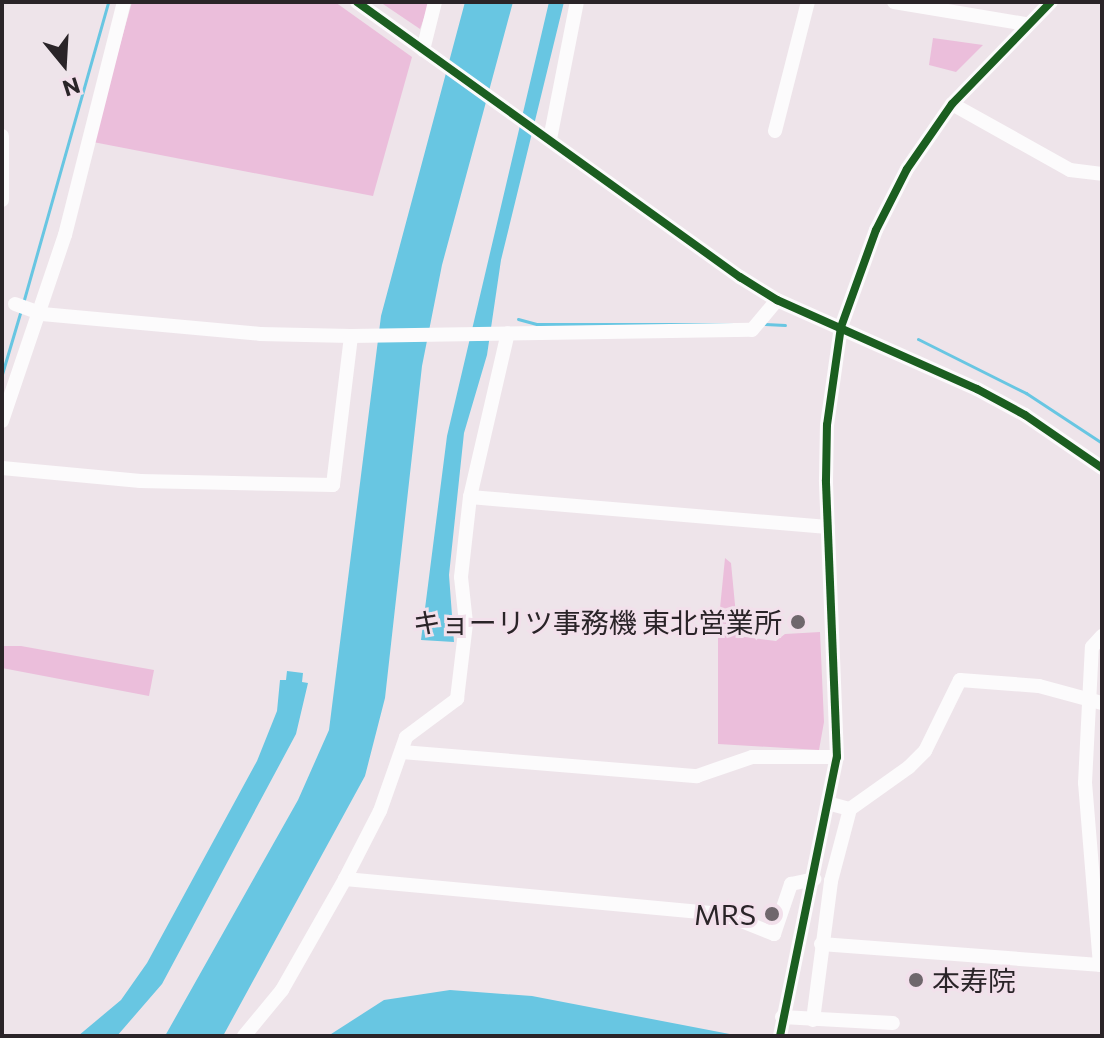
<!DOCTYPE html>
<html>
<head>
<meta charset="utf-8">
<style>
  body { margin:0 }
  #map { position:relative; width:1104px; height:1038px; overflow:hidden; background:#eee4ea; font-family:Commissioner,"Noto Sans JP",sans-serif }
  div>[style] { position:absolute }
  .green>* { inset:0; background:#ebbedb }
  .water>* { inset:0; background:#68c6e2 }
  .stream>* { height:3px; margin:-1.5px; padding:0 1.5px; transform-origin:1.5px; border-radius:1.5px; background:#68c6e2 }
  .minor>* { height:14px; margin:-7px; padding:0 7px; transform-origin:7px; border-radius:7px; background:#fcfbfc }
  .cycleway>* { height:8px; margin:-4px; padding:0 4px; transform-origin:4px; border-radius:4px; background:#1b5e20 }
  .dots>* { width:22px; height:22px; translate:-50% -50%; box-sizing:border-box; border:4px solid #f2e0eb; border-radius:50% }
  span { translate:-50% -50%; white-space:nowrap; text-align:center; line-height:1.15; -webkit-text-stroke:6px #f2e0eb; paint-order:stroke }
  .poi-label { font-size:28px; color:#2a2428 }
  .right { translate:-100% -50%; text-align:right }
  .left { translate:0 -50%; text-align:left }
  .frame { position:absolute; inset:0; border:4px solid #2a2428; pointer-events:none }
  .north { position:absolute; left:24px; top:24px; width:80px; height:80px; -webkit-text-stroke:6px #f2e0eb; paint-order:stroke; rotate:162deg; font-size:22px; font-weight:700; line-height:32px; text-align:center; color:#2a2428 }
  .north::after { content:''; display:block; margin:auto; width:28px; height:36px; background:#2a2428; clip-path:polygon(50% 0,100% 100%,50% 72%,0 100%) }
</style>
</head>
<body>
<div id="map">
  <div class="green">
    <div style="clip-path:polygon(132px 2px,335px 2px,412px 57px,373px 196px,93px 142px)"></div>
    <div style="clip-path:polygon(380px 2px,430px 2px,420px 29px)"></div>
    <div style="clip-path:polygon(933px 38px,983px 45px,956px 72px,929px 65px)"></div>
    <div style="clip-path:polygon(725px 558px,731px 563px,738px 636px,776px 641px,785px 634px,820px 632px,824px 722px,819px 750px,718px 744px,718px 628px)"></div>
    <div style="clip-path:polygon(21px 646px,154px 670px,149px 696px,2px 668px,2px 646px)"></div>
  </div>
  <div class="water">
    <div style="clip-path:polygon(465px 2px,513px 2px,442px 265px,422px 366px,385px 698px,365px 776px,223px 1036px,165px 1036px,298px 800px,329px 730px,381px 316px)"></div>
    <div style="clip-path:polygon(549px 2px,564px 2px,501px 260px,487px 355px,464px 433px,449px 575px,454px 642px,421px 640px,447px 436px)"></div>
    <div style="clip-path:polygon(287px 671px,303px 673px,302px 682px,308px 683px,296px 734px,162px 984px,117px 1036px,78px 1036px,121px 1000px,147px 963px,257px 761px,277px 711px,280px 680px,286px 680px)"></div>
    <div style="clip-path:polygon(450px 990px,532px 996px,740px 1036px,328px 1036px,384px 1000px)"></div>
  </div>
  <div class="stream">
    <div style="left:23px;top:303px;width:313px;rotate:-74.2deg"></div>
    <div style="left:518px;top:319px;width:20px;rotate:15deg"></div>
    <div style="left:537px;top:324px;width:196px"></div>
    <div style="left:765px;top:324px;width:20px;rotate:3deg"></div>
    <div style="left:918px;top:339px;width:121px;rotate:26.6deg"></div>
    <div style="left:1026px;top:393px;width:91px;rotate:33.3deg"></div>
    <div style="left:2px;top:374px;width:67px;rotate:-73.5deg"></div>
  </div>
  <div class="minor">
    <div style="left:357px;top:2px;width:472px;rotate:35.7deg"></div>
    <div style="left:740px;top:277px;width:44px;rotate:31.9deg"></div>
    <div style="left:777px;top:300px;width:219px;rotate:24deg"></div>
    <div style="left:977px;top:389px;width:55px;rotate:28.4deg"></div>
    <div style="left:1025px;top:415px;width:93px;rotate:34.5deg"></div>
    <div style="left:894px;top:2px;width:134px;rotate:9.5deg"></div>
    <div style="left:423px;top:50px;width:49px;rotate:-76deg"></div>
    <div style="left:952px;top:104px;width:135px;rotate:29.2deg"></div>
    <div style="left:1070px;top:170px;width:32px;rotate:7deg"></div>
    <div style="left:775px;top:131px;width:133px;rotate:-75.7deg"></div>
    <div style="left:2px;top:136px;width:64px;rotate:90deg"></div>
    <div style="left:550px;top:139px;width:140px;rotate:-78.9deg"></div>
    <div style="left:15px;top:304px;width:29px;rotate:20deg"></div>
    <div style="left:42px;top:314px;width:219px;rotate:5.2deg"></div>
    <div style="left:260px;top:334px;width:91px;rotate:1.3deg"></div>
    <div style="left:351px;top:336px;width:401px;rotate:-0.9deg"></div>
    <div style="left:752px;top:330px;width:39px;rotate:-50deg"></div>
    <div style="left:2px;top:421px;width:196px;rotate:-71.3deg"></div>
    <div style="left:65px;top:235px;width:240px;rotate:-75.8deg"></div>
    <div style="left:2px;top:468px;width:139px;rotate:5.4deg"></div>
    <div style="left:140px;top:481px;width:193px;rotate:1.2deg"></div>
    <div style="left:333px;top:485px;width:150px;rotate:-83.1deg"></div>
    <div style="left:470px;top:497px;width:359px;rotate:4.8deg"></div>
    <div style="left:402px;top:752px;width:296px;rotate:4.7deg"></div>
    <div style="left:697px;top:776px;width:58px;rotate:-19.1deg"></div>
    <div style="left:752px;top:757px;width:85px"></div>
    <div style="left:831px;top:804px;width:20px;rotate:15deg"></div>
    <div style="left:850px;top:809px;width:72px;rotate:-35.4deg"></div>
    <div style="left:909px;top:767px;width:23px;rotate:-45deg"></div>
    <div style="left:925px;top:751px;width:79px;rotate:-63.8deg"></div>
    <div style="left:960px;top:680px;width:79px;rotate:4.3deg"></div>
    <div style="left:1039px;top:686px;width:65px;rotate:15.1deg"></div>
    <div style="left:345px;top:879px;width:381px;rotate:5.3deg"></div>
    <div style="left:724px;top:914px;width:54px;rotate:21.8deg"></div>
    <div style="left:774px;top:934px;width:53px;rotate:-71.2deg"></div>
    <div style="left:791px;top:884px;width:24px;rotate:-12deg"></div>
    <div style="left:821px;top:944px;width:282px;rotate:4.3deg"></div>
    <div style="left:1100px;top:965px;width:183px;rotate:-94.7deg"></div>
    <div style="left:1085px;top:783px;width:136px;rotate:-87.1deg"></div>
    <div style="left:1092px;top:647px;width:15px;rotate:-48deg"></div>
    <div style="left:782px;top:1017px;width:111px;rotate:3.1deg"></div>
    <div style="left:813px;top:1020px;width:140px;rotate:-82.6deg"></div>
    <div style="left:831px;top:881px;width:74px;rotate:-75.2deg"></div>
    <div style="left:244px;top:1036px;width:60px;rotate:-50.4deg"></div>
    <div style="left:282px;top:990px;width:128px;rotate:-60.4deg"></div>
    <div style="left:345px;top:879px;width:76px;rotate:-62.8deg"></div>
    <div style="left:380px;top:811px;width:78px;rotate:-70.6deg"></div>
    <div style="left:406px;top:737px;width:64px;rotate:-36.7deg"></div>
    <div style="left:457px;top:699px;width:77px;rotate:-83.2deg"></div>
    <div style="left:466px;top:623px;width:46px;rotate:-96.2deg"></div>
    <div style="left:461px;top:577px;width:81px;rotate:-83.6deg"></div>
    <div style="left:470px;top:497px;width:168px;rotate:-77deg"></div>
    <div style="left:780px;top:1036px;width:285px;rotate:-78.5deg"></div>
    <div style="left:837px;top:757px;width:277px;rotate:-92.3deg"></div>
    <div style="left:826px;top:480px;width:55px;rotate:-89deg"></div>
    <div style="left:827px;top:425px;width:99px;rotate:-81.9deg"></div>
    <div style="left:841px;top:327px;width:103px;rotate:-70.2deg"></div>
    <div style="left:876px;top:230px;width:68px;rotate:-63.1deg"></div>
    <div style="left:907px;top:169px;width:79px;rotate:-55.3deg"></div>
    <div style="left:952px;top:104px;width:142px;rotate:-45.9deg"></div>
  </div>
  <div class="cycleway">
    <div style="left:357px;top:2px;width:472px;rotate:35.7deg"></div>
    <div style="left:740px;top:277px;width:44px;rotate:31.9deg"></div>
    <div style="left:777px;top:300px;width:219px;rotate:24deg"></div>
    <div style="left:977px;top:389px;width:55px;rotate:28.4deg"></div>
    <div style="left:1025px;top:415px;width:93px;rotate:34.5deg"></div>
    <div style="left:780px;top:1036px;width:285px;rotate:-78.5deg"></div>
    <div style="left:837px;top:757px;width:277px;rotate:-92.3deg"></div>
    <div style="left:826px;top:480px;width:55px;rotate:-89deg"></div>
    <div style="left:827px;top:425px;width:99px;rotate:-81.9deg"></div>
    <div style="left:841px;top:327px;width:103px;rotate:-70.2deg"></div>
    <div style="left:876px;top:230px;width:68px;rotate:-63.1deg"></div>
    <div style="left:907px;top:169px;width:79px;rotate:-55.3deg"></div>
    <div style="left:952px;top:104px;width:142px;rotate:-45.9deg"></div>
  </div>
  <div class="dots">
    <div style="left:798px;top:622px;background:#6f676c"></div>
    <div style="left:772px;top:914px;background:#6f676c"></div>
    <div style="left:916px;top:980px;background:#6f676c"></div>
  </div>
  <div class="poi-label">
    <span class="right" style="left:782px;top:622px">キョーリツ事務機 東北営業所</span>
    <span class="right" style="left:756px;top:914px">MRS</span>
    <span class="left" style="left:932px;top:980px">本寿院</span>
  </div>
  <div class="frame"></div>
  <div class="north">N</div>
</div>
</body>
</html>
